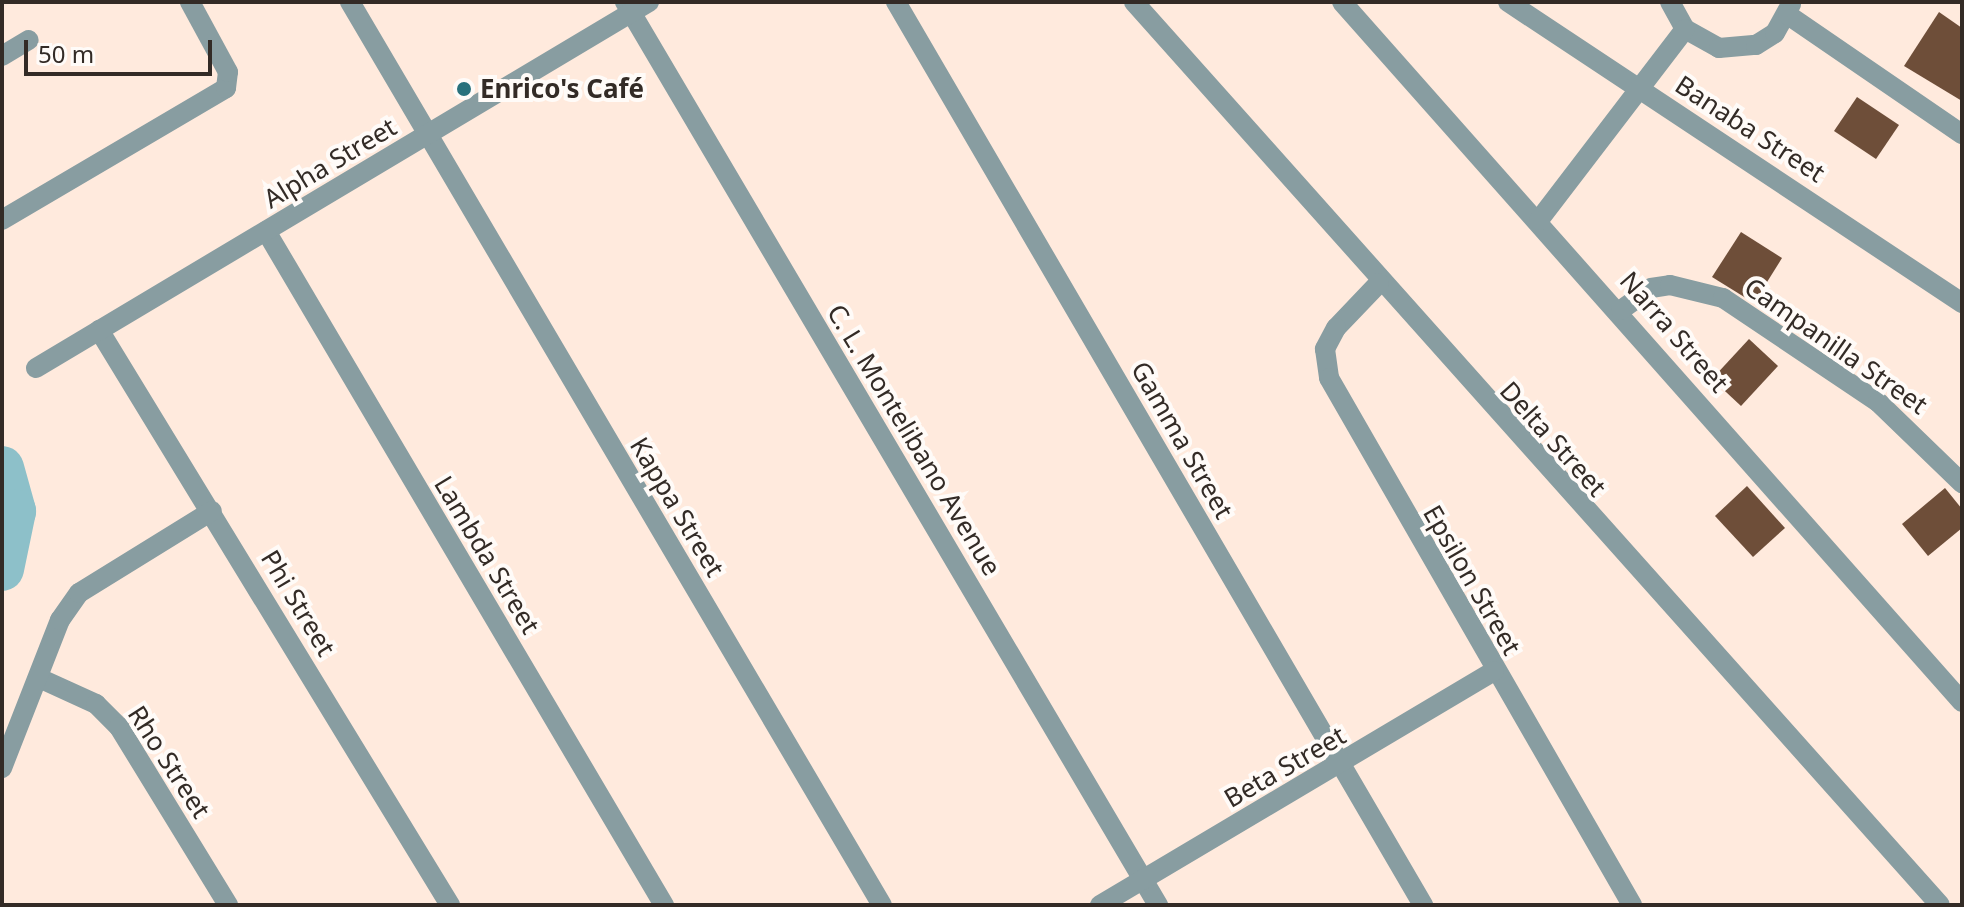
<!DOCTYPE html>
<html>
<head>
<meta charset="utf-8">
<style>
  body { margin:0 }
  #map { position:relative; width:1964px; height:907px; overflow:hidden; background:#ffeadd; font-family:"Noto Sans",sans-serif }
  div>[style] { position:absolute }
  .river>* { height:44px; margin:-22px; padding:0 22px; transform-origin:22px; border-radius:22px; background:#8dc0c9 }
  .building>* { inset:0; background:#6e4e39 }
  .minor>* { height:20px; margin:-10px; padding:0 10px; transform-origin:10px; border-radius:10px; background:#889da1 }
  .dots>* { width:22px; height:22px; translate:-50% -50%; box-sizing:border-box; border:4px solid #fffbf8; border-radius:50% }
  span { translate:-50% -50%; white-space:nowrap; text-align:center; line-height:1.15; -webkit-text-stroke:8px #fffbf8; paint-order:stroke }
  .poi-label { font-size:26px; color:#332b26; font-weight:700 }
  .left { translate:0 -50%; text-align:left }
  .street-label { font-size:26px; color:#332b26 }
  .frame { position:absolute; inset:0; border:4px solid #332b26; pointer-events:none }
  .scale { position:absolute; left:24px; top:40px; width:188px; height:36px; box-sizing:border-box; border:4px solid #332b26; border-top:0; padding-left:10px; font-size:24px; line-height:28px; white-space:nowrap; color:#332b26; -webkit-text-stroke:6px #fffbf8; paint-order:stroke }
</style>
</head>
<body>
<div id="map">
  <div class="river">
    <div style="left:2px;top:468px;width:45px;rotate:74.4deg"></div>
    <div style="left:14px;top:511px;width:59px;rotate:101.7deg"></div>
  </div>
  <div class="building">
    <div style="clip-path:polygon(1939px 12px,1962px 28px,1962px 101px,1904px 66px)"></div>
    <div style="clip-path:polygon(1857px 97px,1899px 125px,1876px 159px,1834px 131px)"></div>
    <div style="clip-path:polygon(1741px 232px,1782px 258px,1754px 303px,1712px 277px)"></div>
    <div style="clip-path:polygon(1749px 339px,1778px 366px,1741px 406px,1712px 379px)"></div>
    <div style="clip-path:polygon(1747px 486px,1785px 528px,1753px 557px,1715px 516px)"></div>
    <div style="clip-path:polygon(1945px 488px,1962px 509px,1962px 528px,1928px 556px,1902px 524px)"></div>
  </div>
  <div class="minor">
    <div style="left:350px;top:2px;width:1048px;rotate:59.5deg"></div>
    <div style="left:625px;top:2px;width:1049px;rotate:59.45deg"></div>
    <div style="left:896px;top:2px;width:1046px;rotate:59.73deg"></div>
    <div style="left:1134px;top:2px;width:1210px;rotate:48.25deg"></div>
    <div style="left:1342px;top:2px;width:935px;rotate:48.47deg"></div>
    <div style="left:1508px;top:2px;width:545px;rotate:33.54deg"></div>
    <div style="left:1670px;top:2px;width:31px;rotate:61deg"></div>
    <div style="left:1685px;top:29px;width:39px;rotate:29deg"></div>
    <div style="left:1719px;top:48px;width:37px;rotate:-5deg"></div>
    <div style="left:1756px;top:45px;width:22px;rotate:-32deg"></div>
    <div style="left:1775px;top:33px;width:33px;rotate:-61deg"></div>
    <div style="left:1788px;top:15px;width:211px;rotate:34.4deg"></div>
    <div style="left:2px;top:56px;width:31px;rotate:-31deg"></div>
    <div style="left:2px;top:220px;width:260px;rotate:-30.5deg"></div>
    <div style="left:226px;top:88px;width:16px;rotate:-83deg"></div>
    <div style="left:228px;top:72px;width:80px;rotate:-118.5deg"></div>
    <div style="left:1539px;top:220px;width:240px;rotate:-52.6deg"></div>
    <div style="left:266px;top:231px;width:783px;rotate:59.44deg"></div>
    <div style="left:1379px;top:283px;width:62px;rotate:133.7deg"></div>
    <div style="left:1336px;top:328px;width:24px;rotate:118deg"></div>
    <div style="left:1325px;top:349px;width:29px;rotate:82deg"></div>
    <div style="left:1329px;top:378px;width:608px;rotate:60.1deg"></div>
    <div style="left:1621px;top:310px;width:37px;rotate:-36deg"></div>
    <div style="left:1651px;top:288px;width:19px;rotate:-9deg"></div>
    <div style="left:1670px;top:285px;width:55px;rotate:13.8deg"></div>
    <div style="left:1723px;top:298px;width:187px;rotate:33.9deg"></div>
    <div style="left:1878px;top:402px;width:117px;rotate:44deg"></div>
    <div style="left:99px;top:330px;width:674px;rotate:58.6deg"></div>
    <div style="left:36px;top:368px;width:714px;rotate:-30.84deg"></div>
    <div style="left:39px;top:678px;width:63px;rotate:24.5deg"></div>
    <div style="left:96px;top:704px;width:33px;rotate:45deg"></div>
    <div style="left:119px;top:727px;width:209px;rotate:58.5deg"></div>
    <div style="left:2px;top:768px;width:159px;rotate:-68.6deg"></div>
    <div style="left:60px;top:620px;width:33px;rotate:-55deg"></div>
    <div style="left:79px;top:593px;width:156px;rotate:-31.7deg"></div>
    <div style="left:1100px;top:905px;width:458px;rotate:-30.7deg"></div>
  </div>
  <div class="dots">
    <div style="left:464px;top:89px;background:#29717c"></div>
  </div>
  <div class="poi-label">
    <span class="left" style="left:480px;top:89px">Enrico's Café</span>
  </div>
  <div class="street-label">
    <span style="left:1750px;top:129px;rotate:33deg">Banaba Street</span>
    <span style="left:330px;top:163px;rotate:-31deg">Alpha Street</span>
    <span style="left:1674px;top:332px;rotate:49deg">Narra Street</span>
    <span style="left:1836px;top:346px;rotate:35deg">Campanilla Street</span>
    <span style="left:1553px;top:439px;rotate:48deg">Delta Street</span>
    <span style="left:914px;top:440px;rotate:59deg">C. L. Montelibano Avenue</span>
    <span style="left:1182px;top:440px;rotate:60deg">Gamma Street</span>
    <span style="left:677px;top:507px;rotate:59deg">Kappa Street</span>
    <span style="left:487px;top:555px;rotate:59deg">Lambda Street</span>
    <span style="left:1472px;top:580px;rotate:60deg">Epsilon Street</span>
    <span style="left:298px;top:603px;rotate:59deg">Phi Street</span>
    <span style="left:169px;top:762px;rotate:57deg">Rho Street</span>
    <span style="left:1285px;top:767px;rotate:-30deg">Beta Street</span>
  </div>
  <div class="frame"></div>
  <div class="scale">50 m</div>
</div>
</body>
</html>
